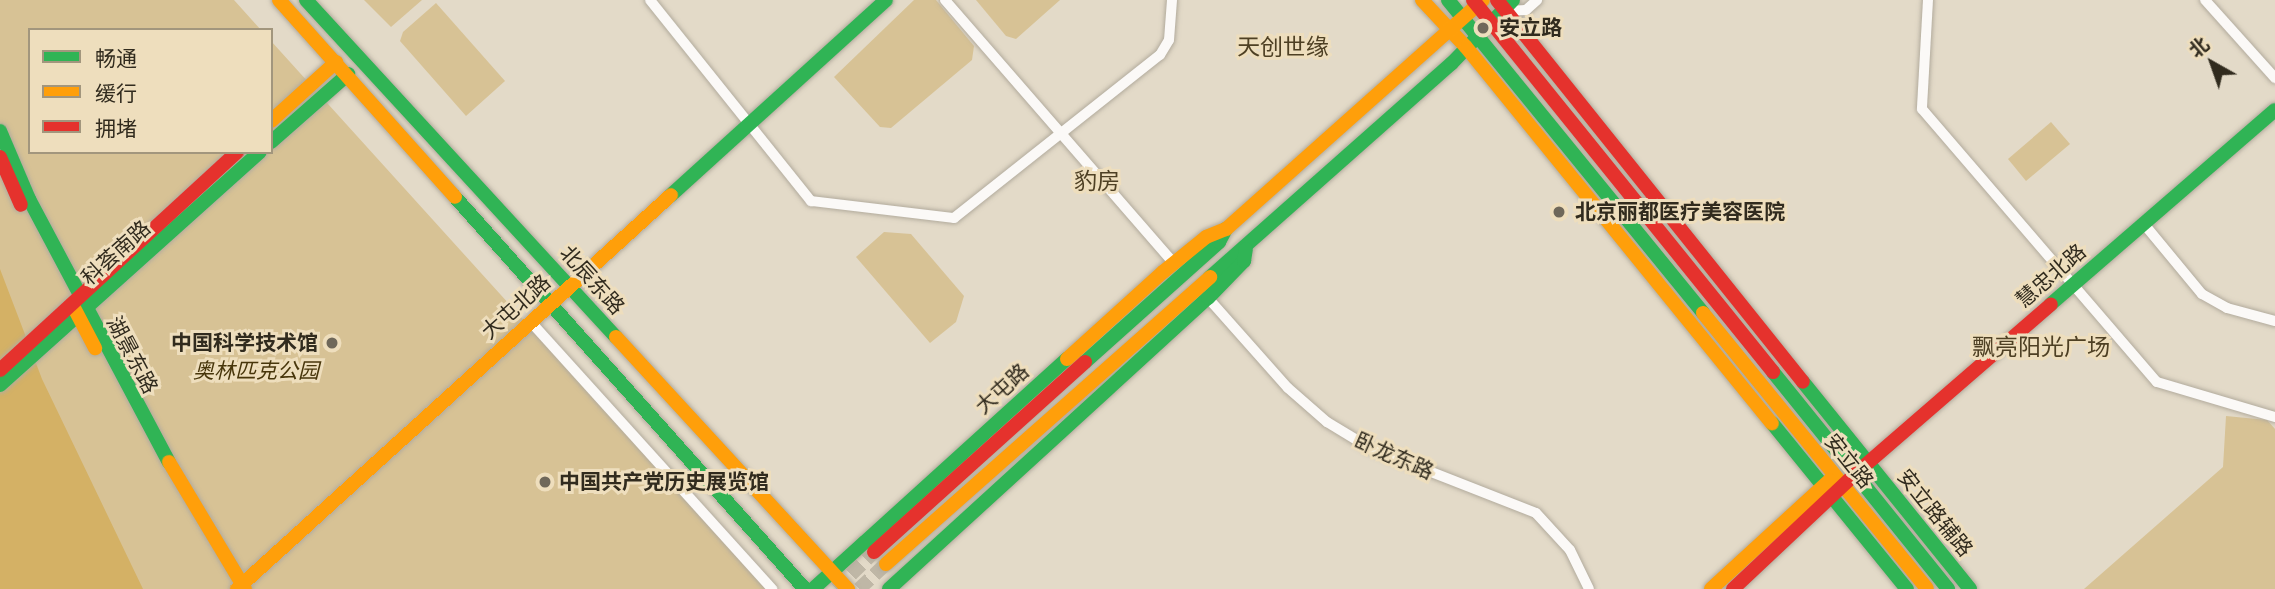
<!DOCTYPE html>
<html>
<head>
<meta charset="utf-8">
<style>
  body { margin:0 }
  #map { position:relative; width:2275px; height:589px; overflow:hidden; background:#e3dac8; font-family:Merriweather,"Noto Sans SC",serif }
  div>[style] { position:absolute }
  .green>* { inset:0; background:#d7c295 }
  .water>* { inset:0; background:#d4b165 }
  .secondary-tunnel>* { height:14px; margin-top:-7px; transform-origin:0; background:repeating-linear-gradient(90deg,#bfb7a6 0 14px,transparent 0 21px) }
  .roads { filter:drop-shadow(0 0 2px #b2ab9d) drop-shadow(0 0 2px #b2ab9d) }
  .street>* { height:10px; margin:-5px; padding:0 5px; transform-origin:5px; border-radius:5px; background:#fbf9f7 }
  .fast>* { height:14px; margin:-7px; padding:0 7px; transform-origin:7px; border-radius:7px; background:#30b455 }
  .slow>* { height:14px; margin:-7px; padding:0 7px; transform-origin:7px; border-radius:7px; background:#ff9f0a }
  .jam>* { height:14px; margin:-7px; padding:0 7px; transform-origin:7px; border-radius:7px; background:#e5322d }
  .dots>* { width:19px; height:19px; translate:-50% -50%; box-sizing:border-box; border:4px solid #eedebd; border-radius:50% }
  span { translate:-50% -50%; white-space:nowrap; text-align:center; line-height:1.15; -webkit-text-stroke:6px #eedebd; paint-order:stroke }
  .poi-label { font-size:21px; color:#312b1e; font-weight:700 }
  .left { translate:0 -50%; text-align:left }
  .right { translate:-100% -50%; text-align:right }
  .street-label { font-size:21px; color:#312b1e }
  .park-label { font-size:21px; color:#48360b; font-style:italic }
  .neighbourhood-label { font-size:23px; color:#4e4024 }
  .legend { position:absolute; left:28px; top:28px; width:245px; height:126px; box-sizing:border-box; background:#eedebd; border:2px solid #a2967d; margin:0; padding:9px 12px; list-style:none; font-size:21px; color:#312b1e }
  .legend li { display:flex; align-items:center; gap:14px; height:35px }
  .legend b { width:35px; border:2px solid #a2967d }
  .north { position:absolute; left:2177px; top:28px; width:70px; height:70px; -webkit-text-stroke:5px #eedebd; paint-order:stroke; rotate:320deg; font-size:19px; font-weight:700; line-height:28px; text-align:center; color:#312b1e }
  .north::after { content:''; display:block; margin:auto; width:24px; height:32px; background:#312b1e; clip-path:polygon(50% 0,100% 100%,50% 72%,0 100%) }
</style>
</head>
<body>
<div id="map">
  <div class="green">
    <div style="clip-path:polygon(0 0,234px 0,261px 30px,30px 30px,30px 152px,271px 152px,271px 41px,767px 589px,0 589px)"></div>
    <div style="clip-path:polygon(364px 0,422px 0,391px 27px)"></div>
    <div style="clip-path:polygon(914px 0,936px 0,974px 46px,972px 60px,891px 128px,880px 127px,834px 77px)"></div>
    <div style="clip-path:polygon(976px 0,1060px 0,1016px 39px,1006px 36px)"></div>
    <div style="clip-path:polygon(436px 3px,505px 81px,466px 116px,400px 41px,403px 32px)"></div>
    <div style="clip-path:polygon(2051px 122px,2070px 144px,2026px 181px,2008px 159px)"></div>
    <div style="clip-path:polygon(884px 232px,911px 234px,964px 296px,956px 322px,930px 343px,856px 257px)"></div>
    <div style="clip-path:polygon(2226px 416px,2267px 420px,2275px 429px,2275px 589px,2084px 589px,2223px 467px)"></div>
  </div>
  <div class="water">
    <div style="clip-path:polygon(0 269px,42px 379px,143px 589px,0 589px)"></div>
  </div>
  <div class="secondary-tunnel">
    <div style="left:836px;top:589px;width:53px;rotate:-44.2deg"></div>
    <div style="left:859px;top:589px;width:37px;rotate:-43deg"></div>
  </div>
  <div class="roads">
    <div class="street">
      <div style="left:650px;top:0;width:258px;rotate:51.3deg"></div>
      <div style="left:811px;top:201px;width:144px;rotate:6.8deg"></div>
      <div style="left:954px;top:218px;width:263px;rotate:-38.4deg"></div>
      <div style="left:1160px;top:55px;width:17px;rotate:-59deg"></div>
      <div style="left:1169px;top:40px;width:40px;rotate:-85.7deg"></div>
      <div style="left:945px;top:0;width:349px;rotate:49deg"></div>
      <div style="left:1928px;top:0;width:109px;rotate:93.2deg"></div>
      <div style="left:1922px;top:109px;width:360px;rotate:49.3deg"></div>
      <div style="left:2157px;top:382px;width:123px;rotate:16.5deg"></div>
      <div style="left:2205px;top:0;width:105px;rotate:48.1deg"></div>
      <div style="left:1507px;top:11px;width:19px;rotate:-3deg"></div>
      <div style="left:1526px;top:10px;width:15px;rotate:-42deg"></div>
      <div style="left:2144px;top:224px;width:91px;rotate:50.4deg"></div>
      <div style="left:2202px;top:294px;width:29px;rotate:29deg"></div>
      <div style="left:2227px;top:308px;width:50px;rotate:15.2deg"></div>
      <div style="left:1208px;top:298px;width:120px;rotate:48.4deg"></div>
      <div style="left:1288px;top:388px;width:52px;rotate:41.1deg"></div>
      <div style="left:1327px;top:422px;width:50px;rotate:31.2deg"></div>
      <div style="left:1370px;top:448px;width:178px;rotate:21.4deg"></div>
      <div style="left:1536px;top:513px;width:50px;rotate:47.4deg"></div>
      <div style="left:1570px;top:550px;width:43px;rotate:64deg"></div>
      <div style="left:531px;top:322px;width:360px;rotate:47.9deg"></div>
    </div>
    <div class="fast">
      <div style="left:306px;top:0;width:458px;rotate:47.4deg"></div>
      <div style="left:1448px;top:0;width:404px;rotate:50.8deg"></div>
      <div style="left:0;top:131px;width:74px;rotate:66.9deg"></div>
      <div style="left:29px;top:199px;width:298px;rotate:62deg"></div>
      <div style="left:271px;top:142px;width:103px;rotate:-41.4deg"></div>
      <div style="left:671px;top:195px;width:290px;rotate:-42.2deg"></div>
      <div style="left:455px;top:197px;width:526px;rotate:48.24deg"></div>
      <div style="left:1210px;top:277px;width:322px;rotate:-41.5deg"></div>
      <div style="left:1451px;top:64px;width:89px;rotate:-45.9deg"></div>
      <div style="left:2051px;top:304px;width:296px;rotate:-40.9deg"></div>
      <div style="left:1085px;top:362px;width:180px;rotate:-41.8deg"></div>
      <div style="left:1219px;top:242px;width:15px;rotate:-62deg"></div>
      <div style="left:1773px;top:372px;width:279px;rotate:51.1deg"></div>
      <div style="left:1803px;top:382px;width:266px;rotate:51.1deg"></div>
      <div style="left:0;top:385px;width:349px;rotate:-41.9deg"></div>
      <div style="left:1772px;top:423px;width:214px;rotate:50.9deg"></div>
      <div style="left:813px;top:589px;width:343px;rotate:-42.2deg"></div>
      <div style="left:889px;top:589px;width:432px;rotate:-42.4deg"></div>
      <div style="left:1208px;top:298px;width:52px;rotate:-45.8deg"></div>
      <div style="left:1244px;top:261px;width:12px;rotate:-81deg"></div>
    </div>
    <div class="slow">
      <div style="left:279px;top:0;width:264px;rotate:48.2deg"></div>
      <div style="left:1422px;top:0;width:64px;rotate:46.9deg"></div>
      <div style="left:1466px;top:47px;width:485px;rotate:50.9deg"></div>
      <div style="left:271px;top:121px;width:88px;rotate:-42.2deg"></div>
      <div style="left:72px;top:304px;width:50px;rotate:62.4deg"></div>
      <div style="left:1703px;top:313px;width:355px;rotate:50.9deg"></div>
      <div style="left:616px;top:337px;width:343px;rotate:47.4deg"></div>
      <div style="left:1067px;top:359px;width:130px;rotate:-42.2deg"></div>
      <div style="left:1163px;top:272px;width:55px;rotate:-39.1deg"></div>
      <div style="left:1206px;top:237px;width:22px;rotate:-22deg"></div>
      <div style="left:1226px;top:229px;width:344px;rotate:-41.7deg"></div>
      <div style="left:169px;top:462px;width:148px;rotate:59.1deg"></div>
      <div style="left:886px;top:564px;width:433px;rotate:-41.5deg"></div>
      <div style="left:237px;top:589px;width:586px;rotate:-42.23deg"></div>
      <div style="left:1711px;top:589px;width:161px;rotate:-42.5deg"></div>
    </div>
    <div class="jam">
      <div style="left:1473px;top:0;width:478px;rotate:51.1deg"></div>
      <div style="left:1497px;top:0;width:489px;rotate:51.3deg"></div>
      <div style="left:0;top:157px;width:52px;rotate:66.4deg"></div>
      <div style="left:0;top:370px;width:322px;rotate:-42.6deg"></div>
      <div style="left:874px;top:552px;width:284px;rotate:-42deg"></div>
      <div style="left:1733px;top:589px;width:168px;rotate:-43.3deg"></div>
      <div style="left:1855px;top:474px;width:259px;rotate:-40.9deg"></div>
    </div>
  </div>
  <div class="dots">
    <div style="left:1483px;top:28px;background:#6f685a"></div>
    <div style="left:1559px;top:212px;background:#6f685a"></div>
    <div style="left:332px;top:343px;background:#6f685a"></div>
    <div style="left:545px;top:482px;background:#6f685a"></div>
  </div>
  <div class="poi-label">
    <span class="left" style="left:1499px;top:28px">安立路</span>
    <span class="left" style="left:1575px;top:212px">北京丽都医疗美容医院</span>
    <span class="right" style="left:318px;top:343px">中国科学技术馆</span>
    <span class="left" style="left:559px;top:482px">中国共产党历史展览馆</span>
  </div>
  <div class="street-label">
    <span style="left:116px;top:253px;rotate:-42deg">科荟南路</span>
    <span style="left:2051px;top:276px;rotate:-41deg">慧忠北路</span>
    <span style="left:592px;top:280px;rotate:48deg">北辰东路</span>
    <span style="left:516px;top:307px;rotate:-42deg">大屯北路</span>
    <span style="left:132px;top:355px;rotate:62deg">湖景东路</span>
    <span style="left:1002px;top:389px;rotate:-42deg">大屯路</span>
    <span style="left:1394px;top:456px;rotate:24deg">卧龙东路</span>
    <span style="left:1849px;top:461px;rotate:51deg">安立路</span>
    <span style="left:1935px;top:513px;rotate:51deg">安立路辅路</span>
  </div>
  <div class="park-label">
    <span style="left:256px;top:371px">奥林匹克公园</span>
  </div>
  <div class="neighbourhood-label">
    <span style="left:1283px;top:47px">天创世缘</span>
    <span style="left:1097px;top:181px">豹房</span>
    <span style="left:2041px;top:347px">飘亮阳光广场</span>
  </div>
  <ul class="legend">
  <li><b style="height:9px;background:#30b455"></b>畅通</li>
  <li><b style="height:9px;background:#ff9f0a"></b>缓行</li>
  <li><b style="height:9px;background:#e5322d"></b>拥堵</li>
  </ul>
  <div class="north">北</div>
</div>
</body>
</html>
